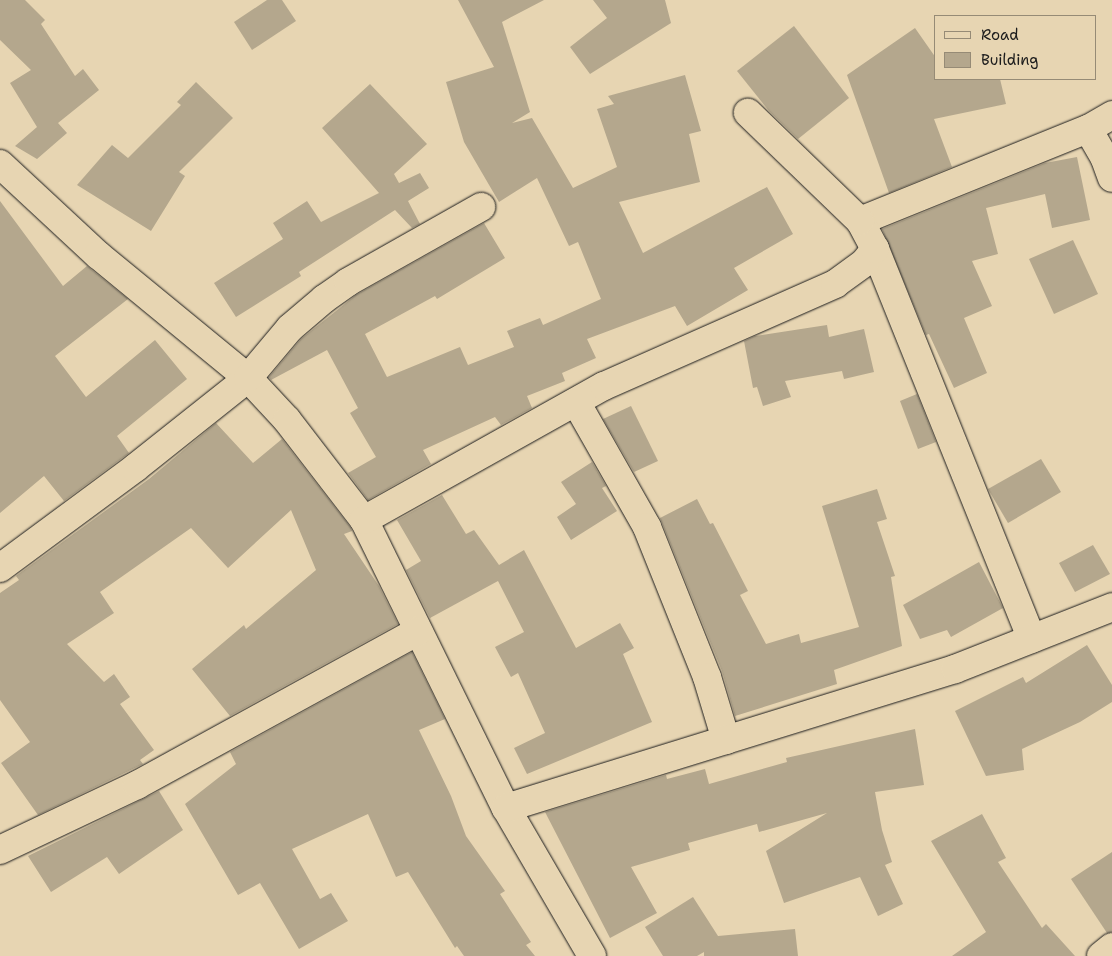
<!DOCTYPE html>
<html>
<head>
<meta charset="utf-8">
<style>
  body { margin:0 }
  #map { position:relative; width:1112px; height:956px; overflow:hidden; background:#e7d5b2; font-family:"Shantell Sans",sans-serif }
  div>[style] { position:absolute }
  .building>* { inset:0; background:#b4a78d }
  .roads { filter:drop-shadow(0 0 1px #1c1c1c) drop-shadow(0 0 1px #1c1c1c) }
  .street>* { height:28px; margin:-14px; padding:0 14px; transform-origin:14px; border-radius:14px; background:#e7d5b2 }
  span { translate:-50% -50%; white-space:nowrap; text-align:center; line-height:1.15; -webkit-text-stroke:5px #e7d5b2; paint-order:stroke }
  .legend { position:absolute; left:934px; top:15px; width:162px; height:65px; box-sizing:border-box; background:#e7d5b2; border:1px solid #968b76; margin:0; padding:6px 9px; list-style:none; font-size:15px; color:#1c1c1c }
  .legend li { display:flex; align-items:center; gap:10px; height:25px }
  .legend b { width:25px; border:1px solid #968b76 }
</style>
</head>
<body>
<div id="map">
  <div class="building">
    <div style="clip-path:polygon(0 0,25px 0,45px 20px,41px 24px,75px 76px,83px 69px,99px 90px,58px 123px,67px 133px,37px 159px,15px 146px,37px 127px,10px 83px,31px 70px,0 40px)"></div>
    <div style="clip-path:polygon(267px 0,282px 0,296px 21px,252px 50px,234px 22px)"></div>
    <div style="clip-path:polygon(458px 0,544px 0,502px 22px,530px 112px,512px 123px,532px 118px,573px 188px,617px 167px,597px 109px,614px 104px,608px 96px,685px 75px,701px 131px,689px 134px,700px 182px,619px 202px,643px 253px,767px 187px,793px 234px,734px 268px,748px 290px,687px 326px,675px 306px,587px 339px,596px 358px,562px 373px,565px 381px,527px 396px,532px 408px,501px 425px,495px 417px,423px 450px,431px 464px,368px 500px,348px 473px,376px 457px,350px 413px,358px 408px,327px 350px,271px 380px,269px 377px,301px 339px,356px 295px,484px 223px,505px 258px,437px 299px,435px 296px,365px 334px,387px 377px,460px 347px,468px 365px,514px 347px,507px 331px,540px 318px,543px 325px,601px 299px,578px 242px,569px 246px,537px 178px,499px 202px,464px 142px,446px 82px,494px 67px)"></div>
    <div style="clip-path:polygon(593px 0,665px 0,671px 23px,590px 74px,570px 47px,607px 18px)"></div>
    <div style="clip-path:polygon(794px 26px,849px 98px,798px 139px,769px 111px,737px 71px)"></div>
    <div style="clip-path:polygon(915px 28px,936px 58px,936px 79px,1000px 79px,1006px 104px,934px 119px,952px 167px,889px 193px,847px 75px)"></div>
    <div style="clip-path:polygon(196px 82px,233px 118px,179px 172px,185px 176px,151px 231px,77px 185px,112px 145px,128px 158px,181px 105px,177px 102px)"></div>
    <div style="clip-path:polygon(370px 84px,427px 144px,394px 174px,399px 183px,420px 173px,429px 188px,408px 201px,420px 224px,412px 228px,395px 210px,299px 272px,301px 276px,236px 317px,214px 283px,283px 239px,273px 223px,307px 201px,321px 222px,379px 193px,322px 128px)"></div>
    <div style="clip-path:polygon(1077px 157px,1090px 220px,1052px 228px,1045px 194px,986px 208px,998px 254px,972px 261px,992px 306px,964px 318px,987px 373px,954px 388px,929px 334px,926px 335px,882px 229px,1045px 163px)"></div>
    <div style="clip-path:polygon(0 201px,63px 286px,87px 266px,128px 299px,55px 356px,86px 397px,155px 340px,187px 379px,117px 436px,129px 453px,64px 501px,44px 476px,0 513px)"></div>
    <div style="clip-path:polygon(1073px 240px,1098px 294px,1054px 314px,1029px 259px)"></div>
    <div style="clip-path:polygon(827px 325px,829px 337px,864px 329px,874px 372px,844px 379px,842px 371px,785px 381px,791px 397px,763px 406px,757px 387px,753px 388px,744px 341px,755px 336px)"></div>
    <div style="clip-path:polygon(917px 394px,936px 442px,918px 449px,900px 401px)"></div>
    <div style="clip-path:polygon(631px 406px,658px 461px,634px 472px,603px 419px)"></div>
    <div style="clip-path:polygon(216px 423px,253px 463px,282px 439px,351px 528px,352px 531px,344px 534px,379px 586px,398px 624px,230px 716px,192px 669px,244px 625px,246px 629px,316px 570px,291px 510px,228px 568px,191px 528px,100px 592px,114px 613px,67px 644px,104px 682px,114px 674px,130px 697px,120px 704px,154px 750px,140px 760px,143px 764px,38px 815px,1px 763px,30px 742px,0 700px,0 593px,19px 580px,16px 576px,149px 479px)"></div>
    <div style="clip-path:polygon(1041px 459px,1061px 492px,1008px 523px,988px 489px)"></div>
    <div style="clip-path:polygon(592px 462px,606px 486px,602px 488px,617px 511px,571px 540px,557px 517px,576px 504px,561px 482px)"></div>
    <div style="clip-path:polygon(877px 489px,887px 519px,877px 522px,895px 576px,891px 577px,902px 646px,834px 670px,837px 684px,735px 716px,722px 671px,660px 518px,697px 499px,710px 524px,713px 523px,748px 591px,740px 595px,766px 644px,799px 634px,801px 643px,859px 627px,822px 506px)"></div>
    <div style="clip-path:polygon(442px 495px,466px 534px,474px 530px,499px 565px,524px 550px,576px 648px,620px 623px,634px 648px,623px 654px,652px 722px,527px 774px,514px 748px,545px 733px,518px 673px,511px 677px,495px 647px,524px 632px,498px 581px,430px 618px,406px 570px,421px 561px,397px 520px)"></div>
    <div style="clip-path:polygon(1093px 545px,1110px 574px,1075px 592px,1059px 563px)"></div>
    <div style="clip-path:polygon(979px 562px,1003px 608px,951px 637px,947px 630px,920px 639px,903px 605px)"></div>
    <div style="clip-path:polygon(1087px 645px,1112px 685px,1112px 702px,1080px 722px,1022px 749px,1024px 770px,986px 776px,955px 711px,1023px 677px,1026px 683px)"></div>
    <div style="clip-path:polygon(412px 652px,445px 719px,419px 730px,451px 796px,466px 836px,505px 891px,500px 894px,531px 942px,526px 945px,535px 956px,464px 956px,457px 946px,455px 948px,408px 872px,396px 877px,368px 814px,292px 849px,320px 899px,331px 893px,348px 921px,299px 949px,260px 883px,238px 895px,185px 804px,236px 764px,230px 752px)"></div>
    <div style="clip-path:polygon(915px 729px,924px 785px,875px 792px,882px 830px,892px 862px,885px 865px,903px 904px,878px 916px,860px 877px,784px 903px,766px 851px,827px 813px,759px 832px,757px 824px,688px 843px,690px 850px,631px 867px,657px 913px,610px 938px,545px 812px,666px 775px,667px 779px,705px 769px,709px 784px,787px 762px,786px 758px)"></div>
    <div style="clip-path:polygon(159px 791px,183px 830px,119px 874px,107px 857px,51px 892px,28px 856px)"></div>
    <div style="clip-path:polygon(982px 814px,1006px 858px,998px 862px,1042px 928px,1046px 924px,1075px 956px,952px 956px,986px 932px,931px 841px)"></div>
    <div style="clip-path:polygon(1112px 852px,1112px 932px,1107px 933px,1071px 879px)"></div>
    <div style="clip-path:polygon(693px 897px,718px 936px,795px 929px,798px 956px,704px 956px,704px 952px,697px 956px,663px 956px,645px 927px)"></div>
  </div>
  <div class="roads">
    <div class="street">
      <div style="left:1088px;top:129px;width:34px;rotate:60deg"></div>
      <div style="left:1105px;top:159px;width:20px;rotate:70deg"></div>
      <div style="left:0;top:164px;width:134px;rotate:42.9deg"></div>
      <div style="left:98px;top:255px;width:194px;rotate:39.4deg"></div>
      <div style="left:248px;top:378px;width:57px;rotate:47.1deg"></div>
      <div style="left:287px;top:420px;width:126px;rotate:52.4deg"></div>
      <div style="left:364px;top:520px;width:321px;rotate:63.8deg"></div>
      <div style="left:506px;top:808px;width:171px;rotate:59.8deg"></div>
      <div style="left:860px;top:221px;width:246px;rotate:-22deg"></div>
      <div style="left:1088px;top:129px;width:28px;rotate:-30deg"></div>
      <div style="left:875px;top:249px;width:420px;rotate:68.1deg"></div>
      <div style="left:576px;top:402px;width:144px;rotate:60.4deg"></div>
      <div style="left:647px;top:527px;width:162px;rotate:68.2deg"></div>
      <div style="left:707px;top:677px;width:66px;rotate:73.2deg"></div>
      <div style="left:364px;top:520px;width:275px;rotate:-29.2deg"></div>
      <div style="left:604px;top:386px;width:253px;rotate:-23.8deg"></div>
      <div style="left:835px;top:284px;width:36px;rotate:-36deg"></div>
      <div style="left:864px;top:263px;width:18px;rotate:-52deg"></div>
      <div style="left:875px;top:249px;width:32px;rotate:-118deg"></div>
      <div style="left:860px;top:221px;width:156px;rotate:-136deg"></div>
      <div style="left:0;top:568px;width:168px;rotate:-36.5deg"></div>
      <div style="left:135px;top:468px;width:144px;rotate:-38.5deg"></div>
      <div style="left:248px;top:378px;width:65px;rotate:-50deg"></div>
      <div style="left:290px;top:328px;width:45px;rotate:-40.5deg"></div>
      <div style="left:324px;top:299px;width:29px;rotate:-35deg"></div>
      <div style="left:348px;top:282px;width:153px;rotate:-29.4deg"></div>
      <div style="left:506px;top:808px;width:470px;rotate:-17.2deg"></div>
      <div style="left:955px;top:669px;width:169px;rotate:-21.5deg"></div>
      <div style="left:0;top:850px;width:152px;rotate:-25.4deg"></div>
      <div style="left:137px;top:785px;width:320px;rotate:-28.7deg"></div>
      <div style="left:1101px;top:956px;width:14px;rotate:-39deg"></div>
    </div>
  </div>
  <ul class="legend">
  <li><b style="height:6px;background:#e7d5b2"></b>Road</li>
  <li><b style="height:14px;background:#b4a78d"></b>Building</li>
  </ul>
</div>
</body>
</html>
